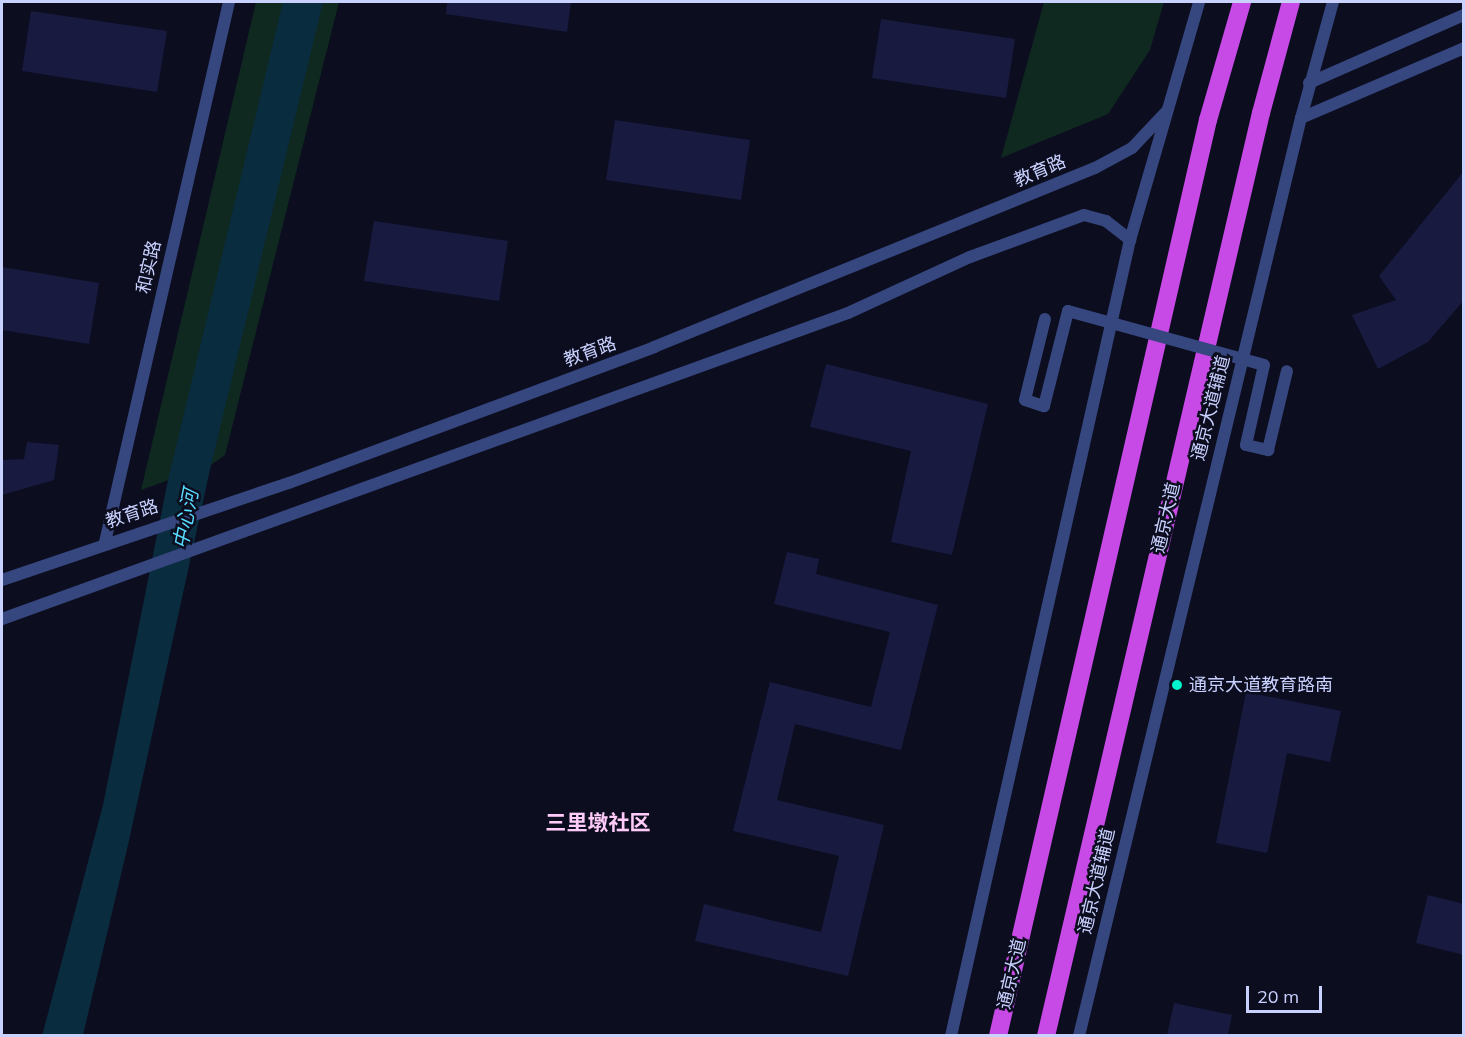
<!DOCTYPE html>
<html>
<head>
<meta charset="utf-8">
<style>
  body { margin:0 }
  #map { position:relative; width:1465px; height:1037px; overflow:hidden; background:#0c0d1f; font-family:Mulish,"Noto Sans SC",sans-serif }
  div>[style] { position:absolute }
  .green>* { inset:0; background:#0f2921 }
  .water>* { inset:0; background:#0a2c3f }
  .building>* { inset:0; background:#181a40 }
  .tertiary>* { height:12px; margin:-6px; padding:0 6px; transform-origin:6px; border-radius:6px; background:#36467e }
  .trunk>* { height:18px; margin:-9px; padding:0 9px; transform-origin:9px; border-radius:9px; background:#c84ae6 }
  .pedestrian-bridge>* { height:12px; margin:-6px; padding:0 6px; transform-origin:6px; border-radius:6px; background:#36467e }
  .dots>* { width:16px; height:16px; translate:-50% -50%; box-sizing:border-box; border:3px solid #0c0d1f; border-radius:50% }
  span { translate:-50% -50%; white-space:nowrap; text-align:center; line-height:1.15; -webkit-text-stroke:5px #0c0d1f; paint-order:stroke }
  .street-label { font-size:18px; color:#c9d1ff }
  .poi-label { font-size:18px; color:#c9d1ff }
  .left { translate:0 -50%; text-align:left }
  .water-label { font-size:20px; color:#57dcff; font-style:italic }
  .quarter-label { font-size:21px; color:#ffcbf9; font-weight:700 }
  .frame { position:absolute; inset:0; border:3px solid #c9d1ff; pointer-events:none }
  .scale { position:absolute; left:1246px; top:986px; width:76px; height:27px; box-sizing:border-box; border:3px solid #c9d1ff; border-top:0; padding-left:8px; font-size:18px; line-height:21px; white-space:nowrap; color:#c9d1ff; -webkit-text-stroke:4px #0c0d1f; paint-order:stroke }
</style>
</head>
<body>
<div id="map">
  <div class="green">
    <div style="clip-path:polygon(256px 2px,339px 2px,225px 455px,211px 465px,141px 490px)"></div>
    <div style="clip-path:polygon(1044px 2px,1164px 2px,1150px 50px,1108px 114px,1001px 158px)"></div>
  </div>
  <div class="water">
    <div style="clip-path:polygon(283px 2px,323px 2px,211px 465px,128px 845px,83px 1035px,42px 1036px,103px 805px,168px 480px)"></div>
  </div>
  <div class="building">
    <div style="clip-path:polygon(447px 2px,571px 2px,567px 32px,446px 14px)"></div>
    <div style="clip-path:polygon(31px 11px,167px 31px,157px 92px,22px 71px)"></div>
    <div style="clip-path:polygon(881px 19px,1015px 39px,1006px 98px,872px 78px)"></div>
    <div style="clip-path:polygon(615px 120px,750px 140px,741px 200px,606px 180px)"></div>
    <div style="clip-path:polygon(1464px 171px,1464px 300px,1428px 342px,1378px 369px,1352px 315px,1396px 300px,1379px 276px)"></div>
    <div style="clip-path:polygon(374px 221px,508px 241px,499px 301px,364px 281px)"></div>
    <div style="clip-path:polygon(2px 267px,99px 283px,89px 344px,2px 330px)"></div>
    <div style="clip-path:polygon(826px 364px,988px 404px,952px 555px,891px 542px,911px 451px,810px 427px)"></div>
    <div style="clip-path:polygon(27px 442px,59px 445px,54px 480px,2px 495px,2px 460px,24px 459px)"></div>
    <div style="clip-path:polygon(787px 552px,819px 559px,816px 574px,938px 605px,901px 750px,795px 724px,777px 800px,884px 825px,848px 976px,695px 941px,704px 904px,821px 932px,839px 856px,733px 831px,770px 682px,871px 707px,890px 632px,774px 604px)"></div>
    <div style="clip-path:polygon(1246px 692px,1341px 711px,1330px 762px,1287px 753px,1267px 853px,1216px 843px)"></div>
    <div style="clip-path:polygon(1428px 895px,1464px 904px,1464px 955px,1416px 943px)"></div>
    <div style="clip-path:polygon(1174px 1003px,1232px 1015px,1228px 1035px,1167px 1035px)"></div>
  </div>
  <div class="tertiary">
    <div style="left:1309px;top:83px;width:169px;rotate:-23.7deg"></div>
    <div style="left:1301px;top:118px;width:177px;rotate:-23.2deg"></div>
    <div style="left:105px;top:542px;width:554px;rotate:-77.07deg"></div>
    <div style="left:2px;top:580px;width:303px;rotate:-18.7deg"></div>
    <div style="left:289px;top:483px;width:390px;rotate:-20.4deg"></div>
    <div style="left:654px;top:347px;width:476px;rotate:-22.1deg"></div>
    <div style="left:1095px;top:168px;width:42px;rotate:-28.4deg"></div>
    <div style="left:1132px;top:148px;width:51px;rotate:-46.6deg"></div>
    <div style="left:2px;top:619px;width:900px;rotate:-19.89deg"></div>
    <div style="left:848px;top:313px;width:134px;rotate:-24.7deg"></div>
    <div style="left:970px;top:257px;width:121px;rotate:-20.2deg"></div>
    <div style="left:1084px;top:215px;width:23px;rotate:15deg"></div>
    <div style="left:1106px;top:221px;width:31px;rotate:38deg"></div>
    <div style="left:951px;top:1036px;width:816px;rotate:-77.33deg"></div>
    <div style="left:1130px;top:240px;width:248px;rotate:-73.8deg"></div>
    <div style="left:1079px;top:1036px;width:944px;rotate:-76.41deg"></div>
    <div style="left:1301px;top:118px;width:120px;rotate:-74.6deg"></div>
  </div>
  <div class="trunk">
    <div style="left:998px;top:1036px;width:940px;rotate:-77.09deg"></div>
    <div style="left:1208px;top:120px;width:123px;rotate:-73.9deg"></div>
    <div style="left:1046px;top:1036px;width:948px;rotate:-76.89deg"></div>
    <div style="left:1261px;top:113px;width:115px;rotate:-74.9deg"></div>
  </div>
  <div class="pedestrian-bridge">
    <div style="left:1045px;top:319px;width:83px;rotate:103.9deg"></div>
    <div style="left:1025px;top:400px;width:20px;rotate:18deg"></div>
    <div style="left:1044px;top:406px;width:98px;rotate:-75.8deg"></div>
    <div style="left:1068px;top:311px;width:203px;rotate:15.4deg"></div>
    <div style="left:1264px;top:365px;width:82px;rotate:102.7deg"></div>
    <div style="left:1246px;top:445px;width:23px;rotate:13deg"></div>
    <div style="left:1268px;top:450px;width:81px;rotate:-76.5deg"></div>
  </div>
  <div class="dots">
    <div style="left:1177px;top:685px;background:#00f4ce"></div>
  </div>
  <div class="street-label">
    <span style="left:1040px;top:171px;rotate:-23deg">教育路</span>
    <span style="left:149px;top:267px;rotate:-77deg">和实路</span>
    <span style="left:590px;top:352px;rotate:-20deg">教育路</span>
    <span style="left:1211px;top:408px;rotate:-76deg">通京大道辅道</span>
    <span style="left:132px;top:514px;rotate:-18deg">教育路</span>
    <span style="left:1166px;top:518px;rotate:-77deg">通京大道</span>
    <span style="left:1097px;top:881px;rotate:-77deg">通京大道辅道</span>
    <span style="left:1012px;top:974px;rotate:-77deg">通京大道</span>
  </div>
  <div class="poi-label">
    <span class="left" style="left:1189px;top:685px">通京大道教育路南</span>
  </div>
  <div class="water-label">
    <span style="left:185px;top:519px;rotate:-79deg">中心河</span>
  </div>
  <div class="quarter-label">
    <span style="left:598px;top:822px">三里墩社区</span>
  </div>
  <div class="frame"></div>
  <div class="scale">20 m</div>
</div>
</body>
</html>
